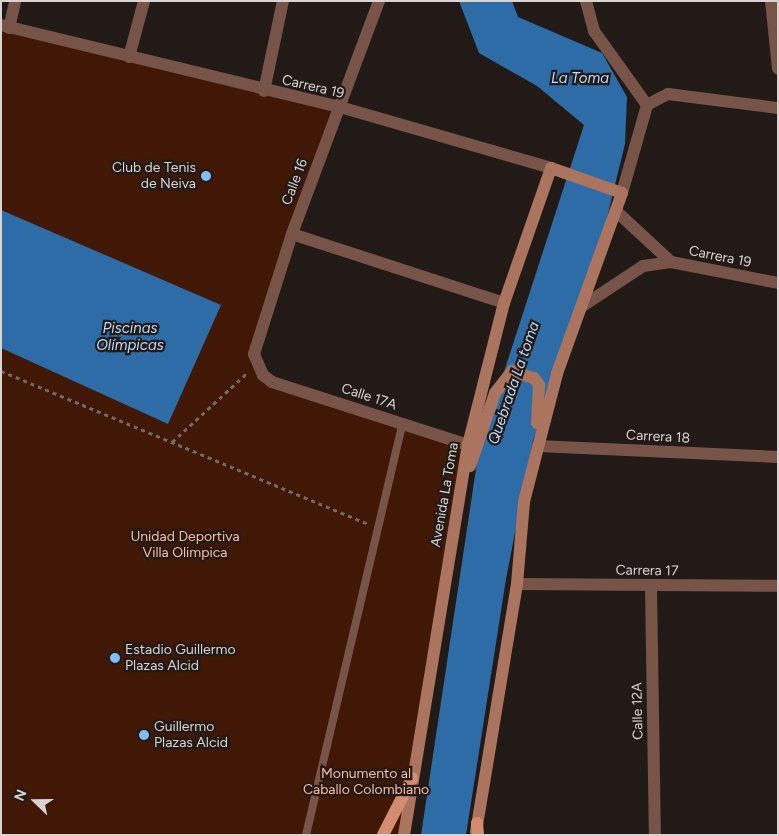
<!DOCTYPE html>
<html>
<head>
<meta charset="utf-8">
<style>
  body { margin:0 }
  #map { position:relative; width:779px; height:836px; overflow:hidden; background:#221a17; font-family:Figtree,sans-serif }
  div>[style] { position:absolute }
  .green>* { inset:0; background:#411706 }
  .water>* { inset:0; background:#2d6ca7 }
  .path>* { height:2.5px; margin-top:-1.25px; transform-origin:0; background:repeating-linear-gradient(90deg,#716967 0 4px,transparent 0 8px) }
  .service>* { height:8px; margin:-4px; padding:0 4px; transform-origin:4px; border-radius:4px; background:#775447 }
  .minor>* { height:12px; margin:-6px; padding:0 6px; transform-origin:6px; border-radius:6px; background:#775447 }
  .secondary>* { height:12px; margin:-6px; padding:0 6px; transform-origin:6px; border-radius:6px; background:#ab745e }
  .primary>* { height:12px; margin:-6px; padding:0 6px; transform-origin:6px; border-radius:6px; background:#d48c70 }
  .dots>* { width:14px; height:14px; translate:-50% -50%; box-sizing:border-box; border:2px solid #221a17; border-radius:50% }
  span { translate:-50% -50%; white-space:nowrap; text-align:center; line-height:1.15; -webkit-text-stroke:4.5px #221a17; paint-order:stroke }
  .street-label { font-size:14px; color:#d9d3d1 }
  .poi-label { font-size:14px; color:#d9d3d1 }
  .right { translate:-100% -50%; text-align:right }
  .left { translate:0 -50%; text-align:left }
  .park-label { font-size:14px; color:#fdbaa0 }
  .water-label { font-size:15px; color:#bbdafc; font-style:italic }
  .frame { position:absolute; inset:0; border:2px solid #d9d3d1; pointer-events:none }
  .north { position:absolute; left:10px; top:776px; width:50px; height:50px; -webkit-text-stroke:4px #221a17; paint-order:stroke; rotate:292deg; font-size:14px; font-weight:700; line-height:20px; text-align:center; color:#d9d3d1 }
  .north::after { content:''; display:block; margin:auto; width:18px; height:22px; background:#d9d3d1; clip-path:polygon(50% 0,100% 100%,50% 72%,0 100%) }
</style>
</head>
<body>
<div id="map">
  <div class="green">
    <div style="clip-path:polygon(1px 25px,340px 107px,257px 339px,263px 374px,463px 446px,406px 835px,1px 835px)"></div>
  </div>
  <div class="water">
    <div style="clip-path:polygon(459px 1px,512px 1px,518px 17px,602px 53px,627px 97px,625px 144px,606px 222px,533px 441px,506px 579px,466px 835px,421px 835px,479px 449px,584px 125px,537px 86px,479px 53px)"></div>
    <div style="clip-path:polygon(1px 210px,221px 305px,168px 424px,1px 348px)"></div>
  </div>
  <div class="path">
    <div style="left:1px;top:371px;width:399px;rotate:22.6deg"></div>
    <div style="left:172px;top:442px;width:103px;rotate:-42.6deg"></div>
  </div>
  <div class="service">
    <div style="left:306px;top:835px;width:423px;rotate:-76.8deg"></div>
  </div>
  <div class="minor">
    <div style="left:379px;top:1px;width:249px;rotate:110.5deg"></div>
    <div style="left:292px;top:234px;width:126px;rotate:107.6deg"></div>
    <div style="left:254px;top:354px;width:23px;rotate:67deg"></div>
    <div style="left:263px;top:375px;width:11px;rotate:38deg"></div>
    <div style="left:272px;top:382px;width:206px;rotate:17.8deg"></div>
    <div style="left:586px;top:1px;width:31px;rotate:75deg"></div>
    <div style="left:594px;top:31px;width:91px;rotate:54.4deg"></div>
    <div style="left:771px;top:1px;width:68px;rotate:84.1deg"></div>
    <div style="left:1px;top:25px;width:349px;rotate:13.6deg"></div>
    <div style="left:340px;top:107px;width:220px;rotate:16.1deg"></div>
    <div style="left:9px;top:28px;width:28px;rotate:-77deg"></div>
    <div style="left:129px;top:57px;width:58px;rotate:-75deg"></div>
    <div style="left:264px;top:91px;width:92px;rotate:-78.1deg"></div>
    <div style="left:647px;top:105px;width:24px;rotate:-28deg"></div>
    <div style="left:668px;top:94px;width:111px;rotate:7.3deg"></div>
    <div style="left:622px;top:193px;width:91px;rotate:-74.1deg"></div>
    <div style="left:616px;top:211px;width:75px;rotate:42.8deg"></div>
    <div style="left:671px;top:262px;width:109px;rotate:11.1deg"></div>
    <div style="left:292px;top:234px;width:223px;rotate:18deg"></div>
    <div style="left:581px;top:307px;width:74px;rotate:-33.5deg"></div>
    <div style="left:643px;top:266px;width:28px;rotate:-8deg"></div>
    <div style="left:538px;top:446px;width:240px;rotate:2.6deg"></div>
    <div style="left:517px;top:584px;width:261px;rotate:0.4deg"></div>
    <div style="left:651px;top:587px;width:248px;rotate:89.1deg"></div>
  </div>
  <div class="secondary">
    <div style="left:470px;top:466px;width:77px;rotate:-71.1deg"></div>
    <div style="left:495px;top:393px;width:28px;rotate:-52deg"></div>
    <div style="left:512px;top:371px;width:23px;rotate:18deg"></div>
    <div style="left:534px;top:378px;width:9px;rotate:54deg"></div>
    <div style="left:539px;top:385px;width:38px;rotate:93deg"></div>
    <div style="left:404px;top:835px;width:395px;rotate:-80.7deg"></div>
    <div style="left:468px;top:445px;width:146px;rotate:-75.8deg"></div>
    <div style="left:504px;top:303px;width:143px;rotate:-70.8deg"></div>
    <div style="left:551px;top:168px;width:75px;rotate:19.4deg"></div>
    <div style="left:622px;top:193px;width:192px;rotate:109.8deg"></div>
    <div style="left:557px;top:374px;width:132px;rotate:104.5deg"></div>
    <div style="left:524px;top:502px;width:82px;rotate:94.9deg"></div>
    <div style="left:517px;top:584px;width:251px;rotate:99.4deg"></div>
  </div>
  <div class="primary">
    <div style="left:477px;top:823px;width:12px;rotate:85deg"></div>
    <div style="left:383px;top:835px;width:64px;rotate:-63deg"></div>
  </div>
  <div class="dots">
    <div style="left:206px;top:176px;background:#81bdfa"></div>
    <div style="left:115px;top:658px;background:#81bdfa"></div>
    <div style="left:144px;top:735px;background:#81bdfa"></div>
  </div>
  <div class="street-label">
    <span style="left:313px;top:87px;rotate:13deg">Carrera 19</span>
    <span style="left:295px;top:182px;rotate:-69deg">Calle 16</span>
    <span style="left:720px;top:257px;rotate:11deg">Carrera 19</span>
    <span style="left:369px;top:397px;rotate:18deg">Calle 17A</span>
    <span style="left:658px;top:437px;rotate:3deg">Carrera 18</span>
    <span style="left:445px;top:495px;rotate:-80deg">Avenida La Toma</span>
    <span style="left:647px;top:571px;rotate:1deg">Carrera 17</span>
    <span style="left:638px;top:711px;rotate:-91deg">Calle 12A</span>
  </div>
  <div class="poi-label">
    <span class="right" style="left:196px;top:176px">Club de Tenis<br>de Neiva</span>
    <span class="left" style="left:125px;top:658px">Estadio Guillermo<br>Plazas Alcid</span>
    <span class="left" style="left:154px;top:735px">Guillermo<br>Plazas Alcid</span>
  </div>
  <div class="park-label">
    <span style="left:185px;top:545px">Unidad Deportiva<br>Villa Olimpica</span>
    <span style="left:366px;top:782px">Monumento al<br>Caballo Colombiano</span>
  </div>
  <div class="water-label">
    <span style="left:580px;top:79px">La Toma</span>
    <span style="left:130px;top:337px">Piscinas<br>Olímpicas</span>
    <span style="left:514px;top:383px;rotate:-71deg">Quebrada La toma</span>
  </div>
  <div class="frame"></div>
  <div class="north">N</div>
</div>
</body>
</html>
